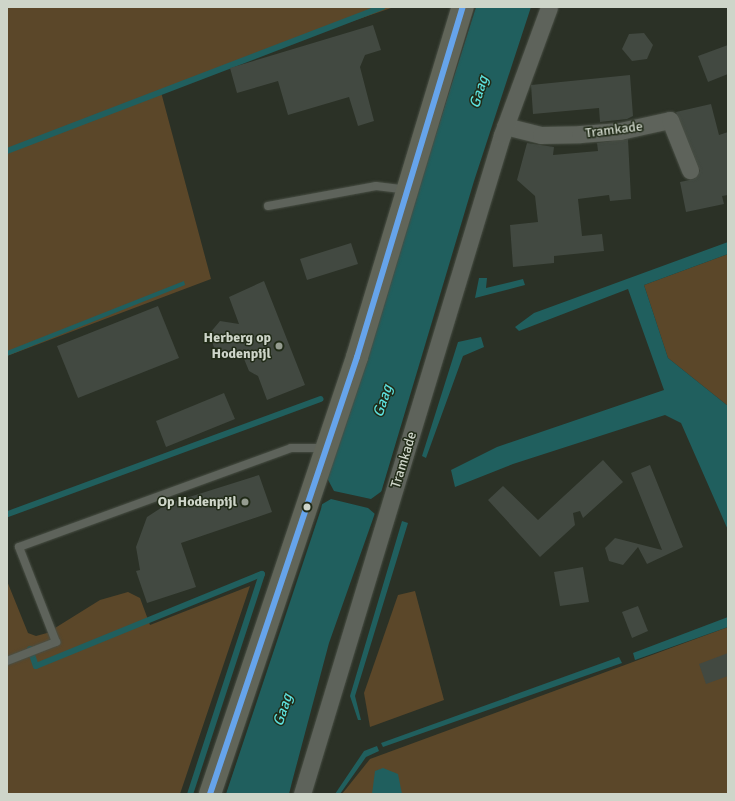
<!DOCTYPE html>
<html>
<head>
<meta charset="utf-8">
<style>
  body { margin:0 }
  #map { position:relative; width:735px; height:801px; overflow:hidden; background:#2b3126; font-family:Signika,sans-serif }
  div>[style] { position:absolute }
  .green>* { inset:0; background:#5b4729 }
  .water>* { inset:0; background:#205f5e }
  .pier>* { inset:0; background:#2b3126 }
  .stream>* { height:6px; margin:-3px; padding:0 3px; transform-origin:3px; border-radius:3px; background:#205f5e }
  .building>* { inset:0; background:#424941 }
  .roads { filter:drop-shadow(0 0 1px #484e44) drop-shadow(0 0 1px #484e44) }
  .lane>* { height:8px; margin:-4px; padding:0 4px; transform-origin:4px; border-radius:4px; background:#5e635b }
  .street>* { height:17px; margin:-8.5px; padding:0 8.5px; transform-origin:8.5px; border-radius:8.5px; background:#5e635b }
  .secondary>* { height:22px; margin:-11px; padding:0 11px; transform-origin:11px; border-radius:11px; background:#616559 }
  .bus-1>* { height:6px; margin:-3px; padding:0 3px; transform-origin:3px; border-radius:3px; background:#66a4eb }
  .dots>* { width:11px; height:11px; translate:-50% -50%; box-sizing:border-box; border:2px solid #212b18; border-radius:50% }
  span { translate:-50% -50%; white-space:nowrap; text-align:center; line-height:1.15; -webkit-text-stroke:3px #212b18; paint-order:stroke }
  .street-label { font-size:14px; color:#ced5c9 }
  .poi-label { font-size:14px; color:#ced5c9; font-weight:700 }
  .right { translate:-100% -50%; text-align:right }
  .water-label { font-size:15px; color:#5cdfdc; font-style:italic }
  .frame { position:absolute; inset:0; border:8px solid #ced5c9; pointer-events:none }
</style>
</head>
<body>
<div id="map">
  <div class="green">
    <div style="clip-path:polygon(7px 7px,394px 7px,253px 55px,161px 92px,211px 279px,7px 356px)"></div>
    <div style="clip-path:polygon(728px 254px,728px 406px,668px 358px,644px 285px)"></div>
    <div style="clip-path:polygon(7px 581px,28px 633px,36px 636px,47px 633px,100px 600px,128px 592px,140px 598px,150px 625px,250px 586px,180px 794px,8px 794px)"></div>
    <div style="clip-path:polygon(415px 591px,444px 700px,370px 727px,364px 693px,398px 595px)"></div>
    <div style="clip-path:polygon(728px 627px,728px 794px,342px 794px,370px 759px)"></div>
  </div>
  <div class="water">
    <div style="clip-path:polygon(476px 7px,531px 7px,474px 181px,374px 516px,329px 643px,292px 782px,289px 794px,226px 794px,321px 509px,328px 476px)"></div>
    <div style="clip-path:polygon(728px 242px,728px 254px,644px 285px,668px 358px,728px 406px,728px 530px,681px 423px,665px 415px,513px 464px,455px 487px,451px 470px,497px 447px,664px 390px,628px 289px,519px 331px,515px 327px,534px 313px)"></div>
    <div style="clip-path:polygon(479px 278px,487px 278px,486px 288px,523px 279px,525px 285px,475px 298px)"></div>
    <div style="clip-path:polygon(184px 281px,185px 285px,7px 356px,7px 351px)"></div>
    <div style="clip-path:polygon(481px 337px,484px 347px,463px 356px,426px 458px,422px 456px,458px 342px)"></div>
    <div style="clip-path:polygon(402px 521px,408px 523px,355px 696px,361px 720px,358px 720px,350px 696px)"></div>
    <div style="clip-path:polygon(728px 617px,728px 627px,635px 660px,633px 653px)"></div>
    <div style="clip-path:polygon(619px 657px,622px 663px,383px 747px,381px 743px)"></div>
    <div style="clip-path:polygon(377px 746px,379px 751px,366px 757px,340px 794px,335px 794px,364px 751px)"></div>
    <div style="clip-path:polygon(383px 768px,398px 774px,402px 794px,372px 794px,375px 771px)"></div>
  </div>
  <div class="pier">
    <div style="clip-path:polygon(326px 476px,334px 491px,371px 499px,382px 491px,375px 514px,368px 508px,331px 499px,319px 506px)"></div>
  </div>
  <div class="stream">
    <div style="left:7px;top:151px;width:402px;rotate:-21deg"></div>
    <div style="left:8px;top:514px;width:333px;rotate:-20.2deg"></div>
    <div style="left:30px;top:649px;width:18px;rotate:71deg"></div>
    <div style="left:36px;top:666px;width:244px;rotate:-22.2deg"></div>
    <div style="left:262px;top:574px;width:231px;rotate:108.1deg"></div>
  </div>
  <div class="building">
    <div style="clip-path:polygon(373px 25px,381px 50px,365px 55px,360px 67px,374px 121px,358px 126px,349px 97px,288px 115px,278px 81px,237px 93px,230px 68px)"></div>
    <div style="clip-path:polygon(644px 33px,653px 45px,647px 59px,632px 61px,622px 49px,629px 34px)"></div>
    <div style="clip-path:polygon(728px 45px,728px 74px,708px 82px,698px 56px)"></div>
    <div style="clip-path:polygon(630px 75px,633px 116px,627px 119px,600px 122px,599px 108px,533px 114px,531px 85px)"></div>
    <div style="clip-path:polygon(711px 104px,719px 135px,728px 132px,728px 195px,722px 196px,724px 204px,686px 212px,680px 182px,694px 179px,700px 171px,676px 112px)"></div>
    <div style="clip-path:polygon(628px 139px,631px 199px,610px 201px,609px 195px,578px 199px,582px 236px,602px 234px,604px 251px,554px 256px,554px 263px,513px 267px,510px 225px,538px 222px,535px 196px,517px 180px,527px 143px,554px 147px,553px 155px,598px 151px,597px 143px)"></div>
    <div style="clip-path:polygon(351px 243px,358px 264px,307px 280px,300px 259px)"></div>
    <div style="clip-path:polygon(264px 281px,305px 385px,267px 400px,258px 376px,249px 371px,242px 354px,215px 350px,209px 334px,220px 321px,239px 324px,229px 297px)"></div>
    <div style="clip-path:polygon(158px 306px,179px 358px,78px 398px,57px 346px)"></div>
    <div style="clip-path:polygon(224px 393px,235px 419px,166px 447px,156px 421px)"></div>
    <div style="clip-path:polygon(603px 460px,623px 482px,583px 518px,580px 511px,573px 513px,575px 525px,540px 557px,488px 500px,503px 486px,538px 520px)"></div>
    <div style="clip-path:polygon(650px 465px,683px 547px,647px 564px,638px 547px,623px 565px,609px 561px,605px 548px,615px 538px,662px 550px,631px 473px)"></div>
    <div style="clip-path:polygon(259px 475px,272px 512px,181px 543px,196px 587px,147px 603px,136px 571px,140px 570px,136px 547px,147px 517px,167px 504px)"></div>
    <div style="clip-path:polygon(583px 567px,589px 602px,560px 606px,554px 572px)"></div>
    <div style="clip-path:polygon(638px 606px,648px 631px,632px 638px,622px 612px)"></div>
    <div style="clip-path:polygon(728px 653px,728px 676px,706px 684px,699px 664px)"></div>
  </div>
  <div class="roads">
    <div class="lane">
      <div style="left:268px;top:206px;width:110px;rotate:-10.5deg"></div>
      <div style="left:376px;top:186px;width:31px;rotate:7deg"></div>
      <div style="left:7px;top:661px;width:53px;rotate:-21.2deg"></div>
      <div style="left:56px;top:642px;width:102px;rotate:-111.3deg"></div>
      <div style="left:19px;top:547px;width:289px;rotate:-20deg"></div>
      <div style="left:291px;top:448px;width:33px"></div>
    </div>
    <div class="street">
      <div style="left:505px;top:126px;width:37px;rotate:14deg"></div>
      <div style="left:541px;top:135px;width:39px;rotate:-1deg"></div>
      <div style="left:580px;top:134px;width:40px;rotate:-4.3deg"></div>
      <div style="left:620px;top:131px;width:51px;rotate:-12.4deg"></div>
      <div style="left:670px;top:120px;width:54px;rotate:68.2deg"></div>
      <div style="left:302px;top:794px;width:689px;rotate:-73.12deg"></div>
      <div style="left:502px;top:135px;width:136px;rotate:-69.8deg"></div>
    </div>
    <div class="secondary">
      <div style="left:210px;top:794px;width:461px;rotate:-71.4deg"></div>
      <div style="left:357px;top:357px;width:366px;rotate:-73.2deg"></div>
    </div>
  </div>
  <div class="bus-1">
    <div style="left:210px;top:794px;width:461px;rotate:-71.4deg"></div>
    <div style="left:357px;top:357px;width:366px;rotate:-73.2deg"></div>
  </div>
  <div class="dots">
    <div style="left:279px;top:346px;background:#959c90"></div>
    <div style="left:245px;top:502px;background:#959c90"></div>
    <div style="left:307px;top:507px;background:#ced5c9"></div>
  </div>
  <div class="street-label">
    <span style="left:614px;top:130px;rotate:-7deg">Tramkade</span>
    <span style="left:404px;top:460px;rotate:-73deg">Tramkade</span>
  </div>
  <div class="poi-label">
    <span class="right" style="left:271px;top:346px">Herberg op<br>Hodenpijl</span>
    <span class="right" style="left:237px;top:502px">Op Hodenpijl</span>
  </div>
  <div class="water-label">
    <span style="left:479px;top:92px;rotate:-73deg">Gaag</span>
    <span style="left:383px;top:401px;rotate:-72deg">Gaag</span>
    <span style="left:283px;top:710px;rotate:-72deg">Gaag</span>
  </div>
  <div class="frame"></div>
</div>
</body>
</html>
